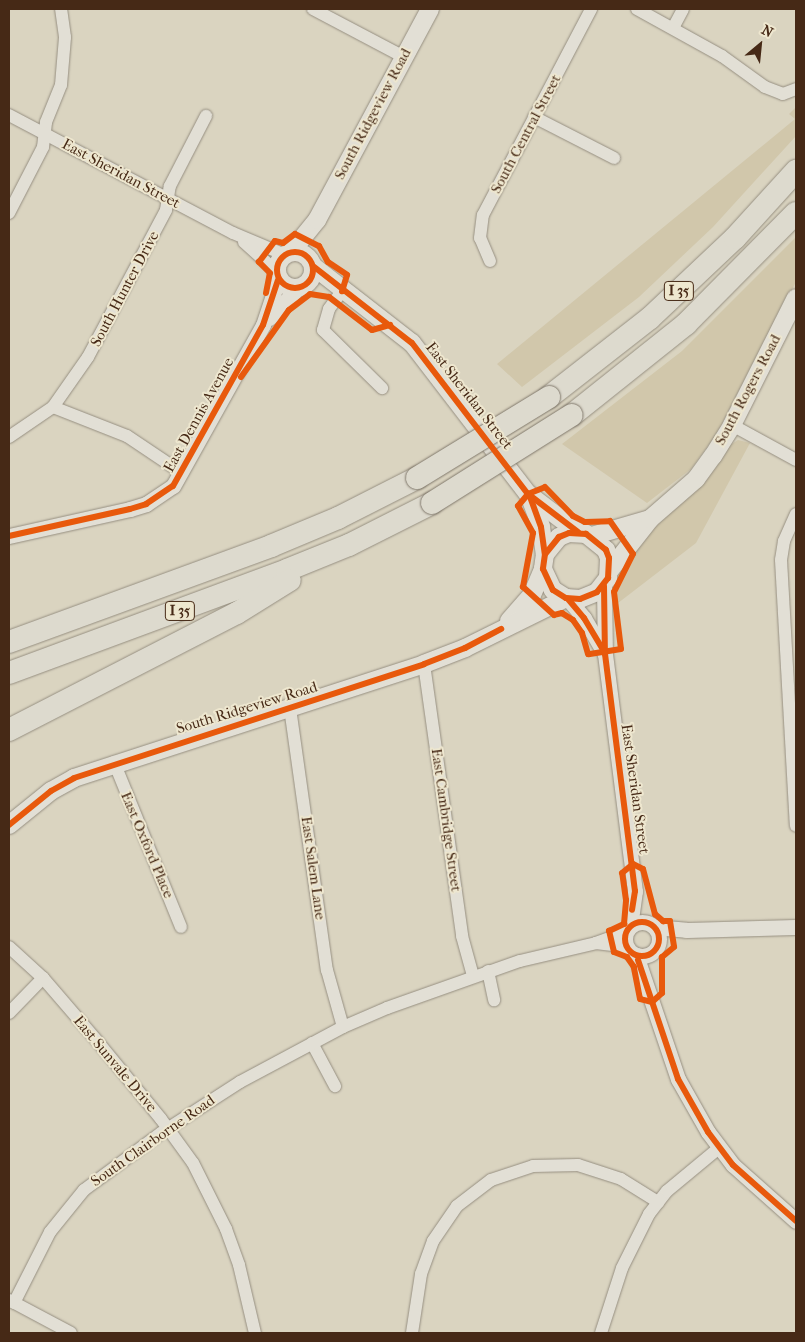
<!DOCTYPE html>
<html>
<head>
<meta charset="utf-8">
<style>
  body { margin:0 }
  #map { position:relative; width:805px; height:1342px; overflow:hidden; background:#dad4c0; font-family:"IM FELL French Canon",serif }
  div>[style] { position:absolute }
  .green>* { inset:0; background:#d1c7ab }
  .roads { filter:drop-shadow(0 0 1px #968f81) drop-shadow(0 0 1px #968f81) }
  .minor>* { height:12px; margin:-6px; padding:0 6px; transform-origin:6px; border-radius:6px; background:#e2dfd5 }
  .tertiary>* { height:15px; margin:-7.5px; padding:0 7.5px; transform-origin:7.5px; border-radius:7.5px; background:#e2dfd5 }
  .tertiary>.ring { margin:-7.5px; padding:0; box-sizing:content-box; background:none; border:15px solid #e2dfd5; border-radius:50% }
  .secondary>* { height:18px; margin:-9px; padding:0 9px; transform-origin:9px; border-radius:9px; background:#e2dfd5 }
  .secondary>.ring { margin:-9px; padding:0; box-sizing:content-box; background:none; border:18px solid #e2dfd5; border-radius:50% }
  .motorway>* { height:22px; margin:-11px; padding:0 11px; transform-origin:11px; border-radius:11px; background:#dddace }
  .bridges { filter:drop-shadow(0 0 1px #80786b) drop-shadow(0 0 1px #80786b) }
  .motorway-bridge>* { height:22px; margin:-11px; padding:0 11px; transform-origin:11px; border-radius:11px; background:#dddace }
  .cycleway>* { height:6px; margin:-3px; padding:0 3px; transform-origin:3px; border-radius:3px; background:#e8590c }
  .cycleway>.ring { margin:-3px; padding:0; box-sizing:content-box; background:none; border:6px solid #e8590c; border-radius:50% }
  span { translate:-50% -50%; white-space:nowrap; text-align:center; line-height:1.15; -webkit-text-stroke:4px #eee7cf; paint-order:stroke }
  .shield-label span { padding:1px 4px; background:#eee7cf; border:1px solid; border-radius:4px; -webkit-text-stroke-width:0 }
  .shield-label { font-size:14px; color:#462916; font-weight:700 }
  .street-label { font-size:15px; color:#462916 }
  .frame { position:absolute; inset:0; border:10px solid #462916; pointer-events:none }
  .north { position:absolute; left:735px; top:20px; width:50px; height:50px; -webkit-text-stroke:4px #eee7cf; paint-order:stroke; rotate:28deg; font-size:14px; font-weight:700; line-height:20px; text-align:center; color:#462916 }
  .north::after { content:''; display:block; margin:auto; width:18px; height:22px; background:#462916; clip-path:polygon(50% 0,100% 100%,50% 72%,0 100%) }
</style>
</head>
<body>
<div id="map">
  <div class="green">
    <div style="clip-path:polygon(796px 107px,796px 136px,713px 227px,639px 297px,522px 387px,497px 364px,795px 119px,789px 114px)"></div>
    <div style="clip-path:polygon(796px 237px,796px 282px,716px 435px,691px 469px,647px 503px,562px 444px,682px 351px)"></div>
    <div style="clip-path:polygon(738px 440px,750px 443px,696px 543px,609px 610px,614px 574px,651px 531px,690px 495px,727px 447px)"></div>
  </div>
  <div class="roads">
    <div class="minor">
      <div style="left:313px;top:9px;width:103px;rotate:27.8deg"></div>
      <div style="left:637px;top:9px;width:97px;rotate:28.9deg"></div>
      <div style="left:722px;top:56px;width:53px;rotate:35.8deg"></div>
      <div style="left:765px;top:87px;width:19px;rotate:21deg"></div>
      <div style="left:783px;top:94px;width:14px;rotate:-21deg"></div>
      <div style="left:673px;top:28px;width:21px;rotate:-62deg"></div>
      <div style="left:9px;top:115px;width:253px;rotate:27.8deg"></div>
      <div style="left:233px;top:233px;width:56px;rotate:22.9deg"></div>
      <div style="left:534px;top:117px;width:90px;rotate:27.1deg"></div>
      <div style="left:9px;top:213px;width:74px;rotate:-62.7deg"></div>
      <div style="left:43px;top:147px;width:25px;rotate:-83deg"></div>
      <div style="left:46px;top:122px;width:40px;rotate:-68deg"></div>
      <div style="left:61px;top:85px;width:48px;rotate:-85.2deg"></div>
      <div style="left:65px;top:37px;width:28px;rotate:-98deg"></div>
      <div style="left:244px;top:242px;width:43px;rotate:42.2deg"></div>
      <div style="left:490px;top:261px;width:25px;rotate:-113deg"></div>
      <div style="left:480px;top:238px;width:23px;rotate:-83deg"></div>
      <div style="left:483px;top:215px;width:233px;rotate:-62.3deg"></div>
      <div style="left:342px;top:291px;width:22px;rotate:126deg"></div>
      <div style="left:329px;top:309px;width:22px;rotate:106deg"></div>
      <div style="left:323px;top:330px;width:83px;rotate:44.5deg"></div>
      <div style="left:53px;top:407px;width:79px;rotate:21.4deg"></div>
      <div style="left:127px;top:436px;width:66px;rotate:33.9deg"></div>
      <div style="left:732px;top:425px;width:73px;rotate:28.7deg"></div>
      <div style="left:9px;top:437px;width:53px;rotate:-34.3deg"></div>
      <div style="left:53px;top:407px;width:61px;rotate:-55deg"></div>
      <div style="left:88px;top:357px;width:166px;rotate:-62deg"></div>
      <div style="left:166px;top:210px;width:24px;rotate:-81deg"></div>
      <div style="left:170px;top:186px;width:79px;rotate:-62.8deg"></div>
      <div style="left:796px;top:514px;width:30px;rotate:114deg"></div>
      <div style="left:784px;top:541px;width:19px;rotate:99deg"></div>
      <div style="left:781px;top:560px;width:266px;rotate:86.8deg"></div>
      <div style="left:424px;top:664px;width:275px;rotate:82deg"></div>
      <div style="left:462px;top:936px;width:41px;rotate:74.6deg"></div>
      <div style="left:290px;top:708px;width:265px;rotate:82deg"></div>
      <div style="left:327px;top:970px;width:59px;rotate:74.3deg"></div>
      <div style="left:114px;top:762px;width:178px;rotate:67.9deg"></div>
      <div style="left:596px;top:943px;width:31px;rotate:7deg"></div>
      <div style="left:9px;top:947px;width:46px;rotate:42.4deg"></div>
      <div style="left:43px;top:978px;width:84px;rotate:49.3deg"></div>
      <div style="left:98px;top:1042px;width:99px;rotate:50.7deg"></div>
      <div style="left:161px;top:1119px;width:54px;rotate:54deg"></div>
      <div style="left:193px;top:1163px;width:74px;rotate:63.4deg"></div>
      <div style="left:226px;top:1229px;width:38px;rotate:70deg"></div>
      <div style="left:239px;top:1265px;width:70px;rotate:76.8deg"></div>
      <div style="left:488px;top:971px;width:30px;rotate:78deg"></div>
      <div style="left:9px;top:1013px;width:49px;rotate:-45.8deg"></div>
      <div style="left:312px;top:1043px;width:49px;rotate:61.9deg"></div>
      <div style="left:9px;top:1300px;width:70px;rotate:28deg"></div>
      <div style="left:14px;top:1303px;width:80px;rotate:-63.1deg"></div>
      <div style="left:50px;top:1232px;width:54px;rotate:-51deg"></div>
      <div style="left:84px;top:1190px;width:96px;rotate:-36.5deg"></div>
      <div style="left:161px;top:1133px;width:94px;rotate:-32.8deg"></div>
      <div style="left:240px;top:1082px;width:117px;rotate:-28.1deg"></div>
      <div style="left:343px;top:1027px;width:48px;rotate:-23.4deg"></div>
      <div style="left:387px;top:1008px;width:141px;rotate:-19.5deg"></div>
      <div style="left:520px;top:961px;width:78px;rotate:-13.3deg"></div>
      <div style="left:596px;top:943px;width:33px;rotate:-20deg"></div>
      <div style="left:412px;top:1333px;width:60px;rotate:-81.3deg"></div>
      <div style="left:421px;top:1274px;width:35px;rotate:-70deg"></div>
      <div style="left:433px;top:1241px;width:42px;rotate:-55.6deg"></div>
      <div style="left:457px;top:1206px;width:43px;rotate:-37.4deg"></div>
      <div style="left:491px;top:1180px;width:44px;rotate:-18.4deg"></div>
      <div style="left:533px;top:1166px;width:45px;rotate:-1.3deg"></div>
      <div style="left:578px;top:1165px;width:45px;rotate:18deg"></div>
      <div style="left:621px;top:1179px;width:44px;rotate:31.9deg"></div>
      <div style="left:601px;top:1333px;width:68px;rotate:-72.1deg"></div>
      <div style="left:622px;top:1268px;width:60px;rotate:-63.4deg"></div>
      <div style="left:649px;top:1214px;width:29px;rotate:-52deg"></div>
      <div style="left:667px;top:1191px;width:67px;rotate:-39.6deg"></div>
    </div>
    <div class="tertiary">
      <div style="left:269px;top:318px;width:40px;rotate:-46deg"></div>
      <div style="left:9px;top:536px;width:124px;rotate:-12.6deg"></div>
      <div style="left:130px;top:509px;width:17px;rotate:-17deg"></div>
      <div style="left:146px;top:504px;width:32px;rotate:-34deg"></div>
      <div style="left:173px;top:486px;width:184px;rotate:-60.8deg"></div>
      <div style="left:263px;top:325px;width:47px;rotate:-71.6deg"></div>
      <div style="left:604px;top:586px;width:68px;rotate:89.2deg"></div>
      <div style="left:605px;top:654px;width:239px;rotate:82.8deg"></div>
      <div style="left:635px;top:891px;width:36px;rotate:98deg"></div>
      <div style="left:568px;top:599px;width:25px;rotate:50deg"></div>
      <div style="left:584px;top:618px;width:39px;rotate:60deg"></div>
      <div class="ring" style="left:625px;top:922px;width:19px;height:19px"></div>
      <div style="left:654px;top:927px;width:32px;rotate:5deg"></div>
      <div style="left:686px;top:930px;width:110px;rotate:-1.6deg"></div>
      <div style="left:636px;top:955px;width:131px;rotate:71.3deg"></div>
      <div style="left:678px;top:1079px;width:61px;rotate:60.5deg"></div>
      <div style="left:708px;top:1132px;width:41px;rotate:52.9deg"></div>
      <div style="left:733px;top:1165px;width:84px;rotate:41.6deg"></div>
    </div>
    <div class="secondary">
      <div class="ring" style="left:277px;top:252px;width:18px;height:18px"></div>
      <div style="left:291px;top:252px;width:41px;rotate:-50.9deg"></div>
      <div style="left:317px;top:220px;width:239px;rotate:-61.8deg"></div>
      <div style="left:313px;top:266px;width:125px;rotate:37.9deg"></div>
      <div style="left:412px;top:343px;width:190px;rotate:52.5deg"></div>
      <div style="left:528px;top:494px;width:63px;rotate:37.2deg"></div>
      <div style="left:529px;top:495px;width:34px;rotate:69deg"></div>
      <div style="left:541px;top:527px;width:27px;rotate:82deg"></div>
      <div style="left:545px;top:554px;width:15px;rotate:98deg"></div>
      <div style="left:543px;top:569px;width:23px;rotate:65deg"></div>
      <div style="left:553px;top:590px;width:15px;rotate:32deg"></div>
      <div style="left:566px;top:598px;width:14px;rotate:4deg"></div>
      <div style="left:580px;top:599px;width:18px;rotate:-22deg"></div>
      <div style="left:597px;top:592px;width:18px;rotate:-52deg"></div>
      <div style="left:608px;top:578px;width:20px;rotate:-87deg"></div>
      <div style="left:609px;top:558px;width:9px;rotate:-111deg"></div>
      <div style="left:606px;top:550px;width:26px;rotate:-141deg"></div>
      <div style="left:586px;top:534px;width:17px;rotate:-177deg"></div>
      <div style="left:569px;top:533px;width:11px;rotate:158deg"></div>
      <div style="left:559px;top:537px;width:22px;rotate:129deg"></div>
      <div style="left:592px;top:536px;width:60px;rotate:-16.3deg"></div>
      <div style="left:610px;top:570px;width:65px;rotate:-51.9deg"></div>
      <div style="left:650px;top:519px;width:61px;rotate:-41deg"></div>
      <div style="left:696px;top:479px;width:29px;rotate:-54deg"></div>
      <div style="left:713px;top:456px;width:36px;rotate:-58deg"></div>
      <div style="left:732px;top:425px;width:142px;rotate:-63.3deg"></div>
      <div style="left:509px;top:621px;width:35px;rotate:-49deg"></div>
      <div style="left:532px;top:595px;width:28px;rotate:-67deg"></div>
      <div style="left:9px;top:825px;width:54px;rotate:-39deg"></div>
      <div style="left:51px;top:791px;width:26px;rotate:-29deg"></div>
      <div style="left:74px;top:778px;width:368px;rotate:-18deg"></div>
      <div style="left:424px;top:664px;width:44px;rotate:-21.3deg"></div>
      <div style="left:465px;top:648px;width:113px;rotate:-26.3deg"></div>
    </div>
    <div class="motorway">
      <div style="left:549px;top:397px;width:127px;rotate:-38deg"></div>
      <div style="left:649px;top:319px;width:118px;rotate:-43.3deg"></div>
      <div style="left:735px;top:238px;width:91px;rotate:-47.7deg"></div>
      <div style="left:572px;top:415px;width:146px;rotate:-38.6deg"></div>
      <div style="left:686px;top:324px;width:156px;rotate:-45.3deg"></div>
      <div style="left:9px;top:642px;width:279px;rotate:-20.1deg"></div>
      <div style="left:271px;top:546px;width:73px;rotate:-22.7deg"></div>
      <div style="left:338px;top:518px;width:89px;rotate:-26.9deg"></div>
      <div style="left:9px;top:673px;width:296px;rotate:-20.3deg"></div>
      <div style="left:287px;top:570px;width:67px;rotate:-22deg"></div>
      <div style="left:349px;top:545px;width:93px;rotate:-26.8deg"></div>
      <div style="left:9px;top:730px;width:256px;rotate:-27.2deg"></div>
      <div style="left:237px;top:613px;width:62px;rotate:-31.9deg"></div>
    </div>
  </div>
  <div class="bridges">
    <div class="motorway-bridge">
      <div style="left:417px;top:478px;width:155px;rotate:-31.5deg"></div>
      <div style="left:432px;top:503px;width:165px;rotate:-32.2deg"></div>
    </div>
  </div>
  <div class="cycleway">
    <div class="ring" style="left:277px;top:252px;width:30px;height:30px"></div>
    <div style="left:313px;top:266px;width:125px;rotate:37.9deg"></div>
    <div style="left:412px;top:343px;width:190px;rotate:52.5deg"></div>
    <div style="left:528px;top:494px;width:63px;rotate:37.2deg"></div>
    <div style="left:266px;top:293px;width:20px;rotate:-79deg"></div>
    <div style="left:270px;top:273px;width:16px;rotate:-135deg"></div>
    <div style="left:259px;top:262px;width:26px;rotate:-53deg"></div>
    <div style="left:275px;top:241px;width:8px;rotate:14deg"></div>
    <div style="left:283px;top:243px;width:15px;rotate:-37deg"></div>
    <div style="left:295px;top:234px;width:27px;rotate:27deg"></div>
    <div style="left:319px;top:246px;width:18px;rotate:61deg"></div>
    <div style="left:328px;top:262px;width:23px;rotate:34deg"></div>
    <div style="left:347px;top:275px;width:17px;rotate:107deg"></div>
    <div style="left:241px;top:377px;width:82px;rotate:-54.4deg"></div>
    <div style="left:289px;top:310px;width:26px;rotate:-37deg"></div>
    <div style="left:310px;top:294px;width:19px;rotate:9deg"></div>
    <div style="left:329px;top:297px;width:54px;rotate:37.5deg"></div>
    <div style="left:372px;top:330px;width:19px;rotate:-16deg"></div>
    <div style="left:545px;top:487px;width:40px;rotate:46deg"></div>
    <div style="left:573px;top:516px;width:13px;rotate:27deg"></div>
    <div style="left:585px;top:522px;width:25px;rotate:-2deg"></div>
    <div style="left:610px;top:521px;width:40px;rotate:55.1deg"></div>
    <div style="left:633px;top:554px;width:42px;rotate:116.6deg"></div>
    <div style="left:614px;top:592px;width:57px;rotate:83deg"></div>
    <div style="left:621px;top:649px;width:33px;rotate:171deg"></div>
    <div style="left:588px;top:654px;width:22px;rotate:-106deg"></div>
    <div style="left:582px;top:633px;width:16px;rotate:-125deg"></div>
    <div style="left:573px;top:620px;width:13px;rotate:-148deg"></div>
    <div style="left:562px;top:613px;width:8px;rotate:166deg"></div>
    <div style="left:554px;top:615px;width:42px;rotate:-137.9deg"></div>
    <div style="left:523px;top:587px;width:55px;rotate:-79.5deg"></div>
    <div style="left:533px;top:533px;width:31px;rotate:-119deg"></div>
    <div style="left:518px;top:506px;width:16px;rotate:-50deg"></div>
    <div style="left:528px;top:494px;width:18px;rotate:-22deg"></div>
    <div style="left:529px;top:494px;width:35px;rotate:70deg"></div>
    <div style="left:541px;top:527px;width:27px;rotate:82deg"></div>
    <div style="left:545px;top:554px;width:15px;rotate:98deg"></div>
    <div style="left:543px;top:569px;width:23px;rotate:65deg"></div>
    <div style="left:553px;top:590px;width:15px;rotate:32deg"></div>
    <div style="left:566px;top:598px;width:14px;rotate:4deg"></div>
    <div style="left:580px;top:599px;width:18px;rotate:-22deg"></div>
    <div style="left:597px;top:592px;width:18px;rotate:-52deg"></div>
    <div style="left:608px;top:578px;width:20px;rotate:-87deg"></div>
    <div style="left:609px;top:558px;width:9px;rotate:-111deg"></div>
    <div style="left:606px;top:550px;width:26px;rotate:-141deg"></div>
    <div style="left:586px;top:534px;width:17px;rotate:-177deg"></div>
    <div style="left:569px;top:533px;width:11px;rotate:158deg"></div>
    <div style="left:559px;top:537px;width:22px;rotate:129deg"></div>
    <div style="left:9px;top:536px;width:124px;rotate:-12.6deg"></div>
    <div style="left:130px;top:509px;width:17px;rotate:-17deg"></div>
    <div style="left:146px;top:504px;width:32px;rotate:-34deg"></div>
    <div style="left:173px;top:486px;width:184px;rotate:-60.8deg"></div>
    <div style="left:263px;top:325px;width:47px;rotate:-71.6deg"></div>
    <div style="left:604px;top:586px;width:68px;rotate:89.2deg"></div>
    <div style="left:605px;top:654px;width:239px;rotate:82.8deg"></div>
    <div style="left:635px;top:891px;width:19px;rotate:99deg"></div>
    <div style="left:568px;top:599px;width:25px;rotate:50deg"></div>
    <div style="left:584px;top:618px;width:39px;rotate:59deg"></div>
    <div style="left:9px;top:825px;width:54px;rotate:-39deg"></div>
    <div style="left:51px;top:791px;width:26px;rotate:-29deg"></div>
    <div style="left:74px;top:778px;width:368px;rotate:-18deg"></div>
    <div style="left:424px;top:664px;width:44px;rotate:-21.3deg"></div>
    <div style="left:465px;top:648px;width:41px;rotate:-27.8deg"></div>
    <div style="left:633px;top:864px;width:11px;rotate:27deg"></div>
    <div style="left:643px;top:869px;width:47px;rotate:75.1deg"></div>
    <div style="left:655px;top:914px;width:11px;rotate:41deg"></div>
    <div style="left:663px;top:921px;width:7px"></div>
    <div style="left:670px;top:921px;width:26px;rotate:81deg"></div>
    <div style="left:674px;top:947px;width:16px;rotate:140deg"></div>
    <div style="left:662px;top:957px;width:36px;rotate:90deg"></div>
    <div style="left:662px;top:993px;width:13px;rotate:138deg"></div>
    <div style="left:652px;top:1002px;width:12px;rotate:-166deg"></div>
    <div style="left:640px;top:999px;width:33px;rotate:-101deg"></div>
    <div style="left:634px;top:967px;width:12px;rotate:-125deg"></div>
    <div style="left:627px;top:957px;width:14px;rotate:-159deg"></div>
    <div style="left:614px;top:952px;width:22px;rotate:-103deg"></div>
    <div style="left:609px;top:931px;width:17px;rotate:-25deg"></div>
    <div style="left:624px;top:924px;width:24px;rotate:-85deg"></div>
    <div style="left:626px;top:900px;width:27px;rotate:-98deg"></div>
    <div style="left:622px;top:873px;width:14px;rotate:-39deg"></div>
    <div class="ring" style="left:625px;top:922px;width:28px;height:28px"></div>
    <div style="left:638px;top:960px;width:126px;rotate:71.4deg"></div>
    <div style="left:678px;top:1079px;width:61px;rotate:60.5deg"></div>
    <div style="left:708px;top:1132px;width:41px;rotate:52.9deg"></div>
    <div style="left:733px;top:1165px;width:84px;rotate:41.6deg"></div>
  </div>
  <div class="shield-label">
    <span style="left:679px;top:291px">I 35</span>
    <span style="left:180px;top:611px">I 35</span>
  </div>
  <div class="street-label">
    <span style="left:373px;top:114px;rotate:-62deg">South Ridgeview Road</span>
    <span style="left:526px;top:134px;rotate:-62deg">South Central Street</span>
    <span style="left:121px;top:174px;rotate:28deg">East Sheridan Street</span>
    <span style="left:125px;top:289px;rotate:-62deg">South Hunter Drive</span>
    <span style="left:748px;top:390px;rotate:-62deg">South Rogers Road</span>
    <span style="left:469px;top:396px;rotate:52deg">East Sheridan Street</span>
    <span style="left:199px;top:415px;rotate:-61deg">East Dennis Avenue</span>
    <span style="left:247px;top:708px;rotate:-17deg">South Ridgeview Road</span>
    <span style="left:635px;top:789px;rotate:82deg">East Sheridan Street</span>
    <span style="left:446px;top:820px;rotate:82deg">East Cambridge Street</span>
    <span style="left:147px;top:845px;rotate:67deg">East Oxford Place</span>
    <span style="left:313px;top:868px;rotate:82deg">East Salem Lane</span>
    <span style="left:115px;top:1064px;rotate:50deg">East Sunvale Drive</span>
    <span style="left:153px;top:1141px;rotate:-35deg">South Clairborne Road</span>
  </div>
  <div class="frame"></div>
  <div class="north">N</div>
</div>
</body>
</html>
